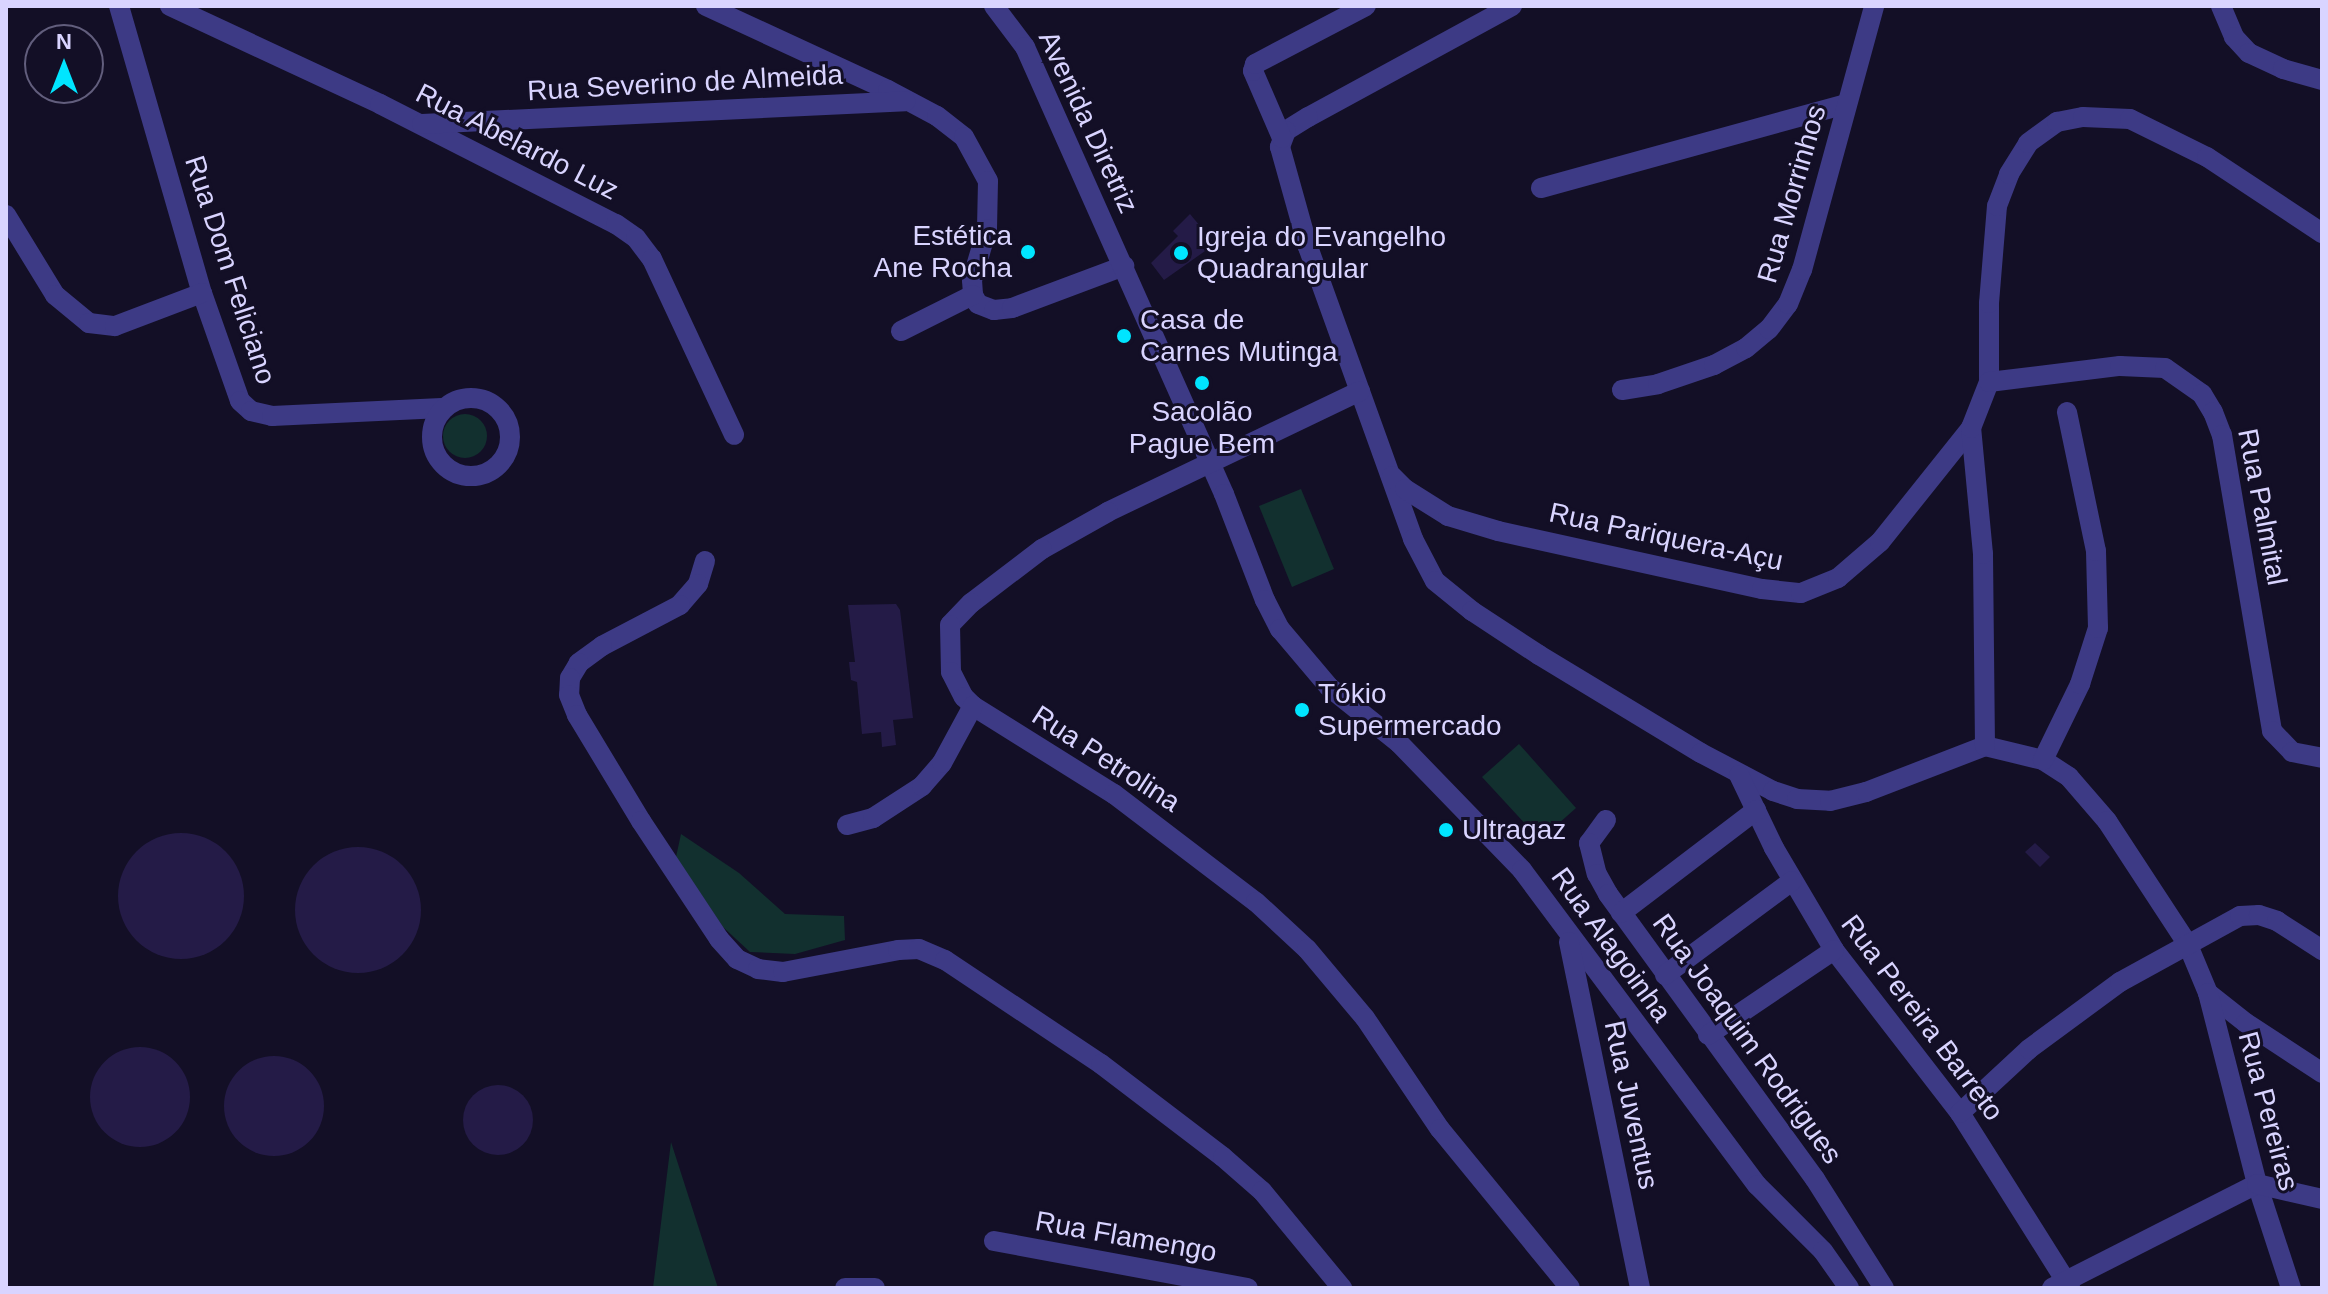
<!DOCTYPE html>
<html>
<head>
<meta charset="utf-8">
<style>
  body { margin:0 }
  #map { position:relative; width:2328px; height:1294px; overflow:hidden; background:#130f26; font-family:Helvetica,sans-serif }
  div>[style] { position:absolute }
  .green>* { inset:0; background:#12302f }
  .round { border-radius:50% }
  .building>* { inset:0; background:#241b47 }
  .minor>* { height:20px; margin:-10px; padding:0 10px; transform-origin:10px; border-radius:10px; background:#3d3a85 }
  .minor>.ring { margin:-10px; padding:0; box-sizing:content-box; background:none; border:20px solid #3d3a85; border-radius:50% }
  .dots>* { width:22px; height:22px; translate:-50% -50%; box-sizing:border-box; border:4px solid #130f26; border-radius:50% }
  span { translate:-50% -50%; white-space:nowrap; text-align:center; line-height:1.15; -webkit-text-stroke:6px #130f26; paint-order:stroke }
  .street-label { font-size:28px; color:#d9d4ff }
  .poi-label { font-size:28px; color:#d9d4ff }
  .right { translate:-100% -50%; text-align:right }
  .left { translate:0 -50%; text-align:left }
  .frame { position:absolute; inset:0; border:8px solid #d9d4ff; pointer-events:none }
  .north { position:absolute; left:24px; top:24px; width:80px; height:80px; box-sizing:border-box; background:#130f26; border:2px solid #625e7d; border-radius:50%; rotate:0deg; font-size:22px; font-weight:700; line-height:32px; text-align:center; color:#d9d4ff }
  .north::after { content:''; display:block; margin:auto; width:28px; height:36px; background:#00e5ff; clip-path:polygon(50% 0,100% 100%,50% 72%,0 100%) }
</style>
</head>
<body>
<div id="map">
  <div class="green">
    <div class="round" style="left:443px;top:414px;width:44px;height:44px"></div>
    <div style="clip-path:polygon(1301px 489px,1334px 569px,1292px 587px,1259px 506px)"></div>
    <div style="clip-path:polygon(1519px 744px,1576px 808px,1540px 840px,1482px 777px)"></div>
    <div style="clip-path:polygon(681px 834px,739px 873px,785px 914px,844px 916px,845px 940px,795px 954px,750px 952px,723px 927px,676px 857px)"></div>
    <div style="clip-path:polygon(671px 1142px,699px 1229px,718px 1288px,653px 1288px)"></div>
  </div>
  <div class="building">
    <div style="clip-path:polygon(1190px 214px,1215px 244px,1164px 280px,1151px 263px,1178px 236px,1173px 231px)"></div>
    <div style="clip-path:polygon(896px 604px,900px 610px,913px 718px,893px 720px,896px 745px,882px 747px,881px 732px,862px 734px,857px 682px,851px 680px,849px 662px,855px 662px,848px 605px)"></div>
    <div class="round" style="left:118px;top:833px;width:126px;height:126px"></div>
    <div style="clip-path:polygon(2035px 843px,2050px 857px,2040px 867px,2025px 852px)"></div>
    <div class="round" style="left:295px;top:847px;width:126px;height:126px"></div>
    <div class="round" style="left:90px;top:1047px;width:100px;height:100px"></div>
    <div class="round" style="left:224px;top:1056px;width:100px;height:100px"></div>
    <div class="round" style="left:463px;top:1085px;width:70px;height:70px"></div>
  </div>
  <div class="minor">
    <div style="left:119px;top:6px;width:299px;rotate:73.9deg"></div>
    <div style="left:202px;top:293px;width:114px;rotate:70.6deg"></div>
    <div style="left:240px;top:401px;width:15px;rotate:42deg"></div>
    <div style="left:251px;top:411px;width:22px;rotate:13deg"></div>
    <div style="left:272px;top:416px;width:170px;rotate:-2.7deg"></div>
    <div style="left:170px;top:6px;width:232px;rotate:25deg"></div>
    <div style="left:380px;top:104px;width:265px;rotate:27deg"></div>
    <div style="left:616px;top:224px;width:24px;rotate:35deg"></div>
    <div style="left:636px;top:238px;width:26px;rotate:53deg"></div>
    <div style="left:652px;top:259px;width:194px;rotate:65deg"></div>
    <div style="left:706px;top:6px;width:200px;rotate:24.8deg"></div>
    <div style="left:888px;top:90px;width:55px;rotate:28deg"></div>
    <div style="left:937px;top:116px;width:34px;rotate:38deg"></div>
    <div style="left:964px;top:137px;width:50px;rotate:61.4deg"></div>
    <div style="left:988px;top:181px;width:48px;rotate:91.2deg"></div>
    <div style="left:987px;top:229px;width:53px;rotate:106.4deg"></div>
    <div style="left:972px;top:280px;width:15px;rotate:86deg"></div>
    <div style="left:973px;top:295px;width:10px;rotate:61deg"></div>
    <div style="left:978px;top:304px;width:17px;rotate:21deg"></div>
    <div style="left:994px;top:310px;width:18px;rotate:-6deg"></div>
    <div style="left:1012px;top:308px;width:120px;rotate:-20.6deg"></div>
    <div style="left:994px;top:6px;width:51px;rotate:52.9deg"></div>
    <div style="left:1025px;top:47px;width:489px;rotate:66deg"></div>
    <div style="left:1224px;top:494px;width:114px;rotate:68.9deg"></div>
    <div style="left:1265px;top:600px;width:33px;rotate:63deg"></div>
    <div style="left:1280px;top:629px;width:76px;rotate:49.8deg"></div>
    <div style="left:1329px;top:687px;width:90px;rotate:38.7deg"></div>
    <div style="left:1399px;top:743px;width:177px;rotate:45.9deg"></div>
    <div style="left:1522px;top:870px;width:393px;rotate:53.3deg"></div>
    <div style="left:1757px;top:1185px;width:93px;rotate:45deg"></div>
    <div style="left:1823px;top:1251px;width:45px;rotate:54.9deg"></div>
    <div style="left:1512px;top:6px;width:232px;rotate:151.4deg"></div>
    <div style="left:1308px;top:117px;width:26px;rotate:148deg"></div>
    <div style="left:1286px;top:131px;width:17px;rotate:111deg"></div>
    <div style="left:1280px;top:147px;width:104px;rotate:74.4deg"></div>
    <div style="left:1308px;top:247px;width:310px;rotate:70.2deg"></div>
    <div style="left:1413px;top:539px;width:47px;rotate:62.4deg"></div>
    <div style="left:1435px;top:581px;width:48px;rotate:39deg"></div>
    <div style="left:1472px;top:611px;width:80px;rotate:33.3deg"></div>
    <div style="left:1539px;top:655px;width:189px;rotate:31.2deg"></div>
    <div style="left:1701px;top:753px;width:81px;rotate:27.8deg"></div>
    <div style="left:1773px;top:791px;width:25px;rotate:18deg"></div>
    <div style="left:1797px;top:799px;width:33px;rotate:3deg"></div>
    <div style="left:1830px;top:801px;width:37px;rotate:-14deg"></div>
    <div style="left:1866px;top:792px;width:128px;rotate:-21.1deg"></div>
    <div style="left:1985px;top:746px;width:60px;rotate:13.6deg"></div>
    <div style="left:2043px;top:760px;width:31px;rotate:33deg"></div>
    <div style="left:2069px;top:777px;width:58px;rotate:49.2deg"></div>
    <div style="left:2107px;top:821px;width:148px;rotate:56.8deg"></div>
    <div style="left:2188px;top:945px;width:52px;rotate:67.4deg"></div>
    <div style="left:2208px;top:993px;width:48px;rotate:38.3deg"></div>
    <div style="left:2246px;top:1023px;width:91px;rotate:33.3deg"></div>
    <div style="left:2221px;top:6px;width:34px;rotate:67deg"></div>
    <div style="left:2234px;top:37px;width:22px;rotate:47deg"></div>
    <div style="left:2249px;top:53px;width:38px;rotate:25deg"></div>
    <div style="left:2283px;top:69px;width:41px;rotate:15.8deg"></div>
    <div style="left:422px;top:124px;width:484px;rotate:-2.7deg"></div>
    <div style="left:1282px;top:138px;width:73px;rotate:-113.4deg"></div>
    <div style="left:1253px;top:71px;width:7px;rotate:-74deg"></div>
    <div style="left:1255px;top:64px;width:125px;rotate:-27.6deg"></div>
    <div style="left:1541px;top:188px;width:317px;rotate:-15.4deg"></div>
    <div style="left:6px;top:215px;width:94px;rotate:58.5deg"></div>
    <div style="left:55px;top:295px;width:44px;rotate:39.5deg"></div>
    <div style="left:89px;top:323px;width:26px;rotate:7deg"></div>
    <div style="left:115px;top:326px;width:93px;rotate:-20.8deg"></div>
    <div style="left:901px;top:331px;width:80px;rotate:-26.6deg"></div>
    <div style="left:1989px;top:382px;width:79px;rotate:-90deg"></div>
    <div style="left:1989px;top:303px;width:97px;rotate:-85.3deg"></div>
    <div style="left:1997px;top:206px;width:34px;rotate:-69deg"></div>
    <div style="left:2009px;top:174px;width:36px;rotate:-58deg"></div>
    <div style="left:2028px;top:143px;width:36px;rotate:-36deg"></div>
    <div style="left:2057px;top:122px;width:26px;rotate:-11deg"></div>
    <div style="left:2083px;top:117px;width:47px;rotate:2.4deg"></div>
    <div style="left:2130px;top:119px;width:86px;rotate:26.3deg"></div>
    <div style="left:2207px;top:157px;width:138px;rotate:33.5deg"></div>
    <div style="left:1622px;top:390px;width:36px;rotate:-9deg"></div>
    <div style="left:1658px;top:384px;width:59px;rotate:-18.7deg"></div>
    <div style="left:1714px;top:365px;width:36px;rotate:-28deg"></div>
    <div style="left:1746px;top:348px;width:30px;rotate:-40deg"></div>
    <div style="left:1769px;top:329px;width:31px;rotate:-53deg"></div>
    <div style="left:1788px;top:304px;width:37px;rotate:-68deg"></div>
    <div style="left:1802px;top:270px;width:274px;rotate:-74.7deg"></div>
    <div style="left:1360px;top:391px;width:280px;rotate:154.4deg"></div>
    <div style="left:1108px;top:512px;width:76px;rotate:150.7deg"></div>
    <div style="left:1042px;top:549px;width:89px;rotate:142.7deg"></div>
    <div style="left:971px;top:603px;width:30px;rotate:134deg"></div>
    <div style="left:950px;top:625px;width:47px;rotate:88.8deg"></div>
    <div style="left:951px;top:672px;width:28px;rotate:63deg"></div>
    <div style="left:964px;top:697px;width:13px;rotate:45deg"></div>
    <div style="left:973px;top:706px;width:166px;rotate:32deg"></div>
    <div style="left:1114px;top:794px;width:178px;rotate:37.3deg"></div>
    <div style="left:1256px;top:902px;width:69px;rotate:42.7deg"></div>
    <div style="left:1307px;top:949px;width:90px;rotate:50deg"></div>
    <div style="left:1365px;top:1018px;width:134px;rotate:56deg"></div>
    <div style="left:1440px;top:1129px;width:205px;rotate:50.7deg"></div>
    <div class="ring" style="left:432px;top:398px;width:58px;height:58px"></div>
    <div style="left:1392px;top:476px;width:18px;rotate:45deg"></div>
    <div style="left:1405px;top:489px;width:51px;rotate:32.1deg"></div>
    <div style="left:1448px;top:516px;width:52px;rotate:16.7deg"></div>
    <div style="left:1498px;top:531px;width:270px;rotate:12.4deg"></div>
    <div style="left:1762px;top:589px;width:39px;rotate:6deg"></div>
    <div style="left:1801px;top:593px;width:40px;rotate:-22deg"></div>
    <div style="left:1838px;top:578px;width:55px;rotate:-40.6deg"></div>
    <div style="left:1880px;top:542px;width:146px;rotate:-51.4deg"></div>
    <div style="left:705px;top:561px;width:24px;rotate:107deg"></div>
    <div style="left:698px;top:584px;width:28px;rotate:131deg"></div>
    <div style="left:680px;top:605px;width:88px;rotate:152.3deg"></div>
    <div style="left:602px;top:646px;width:29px;rotate:144deg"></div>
    <div style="left:579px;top:663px;width:17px;rotate:121deg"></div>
    <div style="left:570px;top:678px;width:17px;rotate:93deg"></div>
    <div style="left:569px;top:695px;width:22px;rotate:68deg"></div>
    <div style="left:577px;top:715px;width:124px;rotate:58.9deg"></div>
    <div style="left:641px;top:821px;width:141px;rotate:56.5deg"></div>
    <div style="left:719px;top:939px;width:27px;rotate:48deg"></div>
    <div style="left:737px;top:959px;width:23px;rotate:25deg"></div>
    <div style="left:758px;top:969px;width:25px;rotate:7deg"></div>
    <div style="left:783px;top:972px;width:117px;rotate:-10.8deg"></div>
    <div style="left:898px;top:950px;width:21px;rotate:-3deg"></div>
    <div style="left:919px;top:949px;width:28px;rotate:23deg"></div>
    <div style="left:945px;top:960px;width:187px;rotate:33.7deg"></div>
    <div style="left:1101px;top:1064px;width:153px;rotate:37.3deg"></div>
    <div style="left:1223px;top:1157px;width:52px;rotate:41.1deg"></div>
    <div style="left:1262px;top:1191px;width:126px;rotate:50.5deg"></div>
    <div style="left:1985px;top:746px;width:192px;rotate:-90.6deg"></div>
    <div style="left:1983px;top:554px;width:127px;rotate:-95.4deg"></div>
    <div style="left:1971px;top:428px;width:49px;rotate:-68.6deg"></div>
    <div style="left:1989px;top:382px;width:132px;rotate:-7deg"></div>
    <div style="left:2120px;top:366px;width:45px;rotate:2.5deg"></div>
    <div style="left:2165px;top:368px;width:45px;rotate:35.1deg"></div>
    <div style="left:2202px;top:394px;width:21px;rotate:59deg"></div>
    <div style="left:2213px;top:412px;width:25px;rotate:69deg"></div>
    <div style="left:2222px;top:435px;width:300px;rotate:80.4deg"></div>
    <div style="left:2272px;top:731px;width:29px;rotate:46deg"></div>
    <div style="left:2292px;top:752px;width:31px;rotate:11deg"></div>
    <div style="left:2043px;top:760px;width:85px;rotate:-64deg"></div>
    <div style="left:2080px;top:684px;width:59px;rotate:-72.2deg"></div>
    <div style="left:2098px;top:628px;width:77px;rotate:-91.5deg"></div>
    <div style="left:2096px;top:551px;width:142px;rotate:-101.8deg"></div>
    <div style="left:1739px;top:775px;width:81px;rotate:64.4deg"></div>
    <div style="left:1774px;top:848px;width:118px;rotate:59.5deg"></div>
    <div style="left:1834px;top:950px;width:206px;rotate:52.3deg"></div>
    <div style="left:1960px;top:1113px;width:207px;rotate:57.8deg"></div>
    <div style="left:1606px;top:820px;width:29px;rotate:126deg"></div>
    <div style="left:1589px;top:843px;width:32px;rotate:76deg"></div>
    <div style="left:1597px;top:874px;width:23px;rotate:61deg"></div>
    <div style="left:1608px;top:894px;width:352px;rotate:54deg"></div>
    <div style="left:1815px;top:1179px;width:129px;rotate:57.7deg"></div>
    <div style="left:847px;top:825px;width:27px;rotate:-15deg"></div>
    <div style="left:873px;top:818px;width:59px;rotate:-33.1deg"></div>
    <div style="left:922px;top:786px;width:30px;rotate:-49deg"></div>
    <div style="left:942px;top:763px;width:65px;rotate:-61.5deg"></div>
    <div style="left:1621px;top:913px;width:170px;rotate:-37.3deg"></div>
    <div style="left:1569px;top:942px;width:353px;rotate:78.4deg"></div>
    <div style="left:1665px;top:975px;width:158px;rotate:-36.5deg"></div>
    <div style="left:2208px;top:993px;width:197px;rotate:75.6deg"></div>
    <div style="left:2257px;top:1184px;width:109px;rotate:71.9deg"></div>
    <div style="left:1708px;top:1035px;width:152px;rotate:-34deg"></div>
    <div style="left:1960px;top:1113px;width:94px;rotate:-42.8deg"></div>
    <div style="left:2029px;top:1049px;width:113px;rotate:-36.4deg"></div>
    <div style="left:2120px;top:982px;width:137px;rotate:-28.8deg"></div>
    <div style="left:2240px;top:916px;width:19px;rotate:-3deg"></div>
    <div style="left:2259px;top:915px;width:19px;rotate:18deg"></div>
    <div style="left:2277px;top:921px;width:54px;rotate:32.8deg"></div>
    <div style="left:994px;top:1241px;width:258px;rotate:10.5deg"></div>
    <div style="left:845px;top:1288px;width:30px"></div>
    <div style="left:2052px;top:1288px;width:230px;rotate:-26.9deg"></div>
    <div style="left:2257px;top:1184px;width:67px;rotate:13deg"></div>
  </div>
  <div class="dots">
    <div style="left:1028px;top:252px;background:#00e5ff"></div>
    <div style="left:1181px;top:253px;background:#00e5ff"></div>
    <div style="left:1124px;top:336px;background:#00e5ff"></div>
    <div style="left:1202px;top:383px;background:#00e5ff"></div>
    <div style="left:1302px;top:710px;background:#00e5ff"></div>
    <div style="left:1446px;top:830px;background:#00e5ff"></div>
  </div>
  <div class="street-label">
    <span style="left:685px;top:83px;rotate:-3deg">Rua Severino de Almeida</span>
    <span style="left:1088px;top:122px;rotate:65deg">Avenida Diretriz</span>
    <span style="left:517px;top:142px;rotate:27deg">Rua Abelardo Luz</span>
    <span style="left:1792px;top:194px;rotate:-74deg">Rua Morrinhos</span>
    <span style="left:230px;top:270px;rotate:72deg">Rua Dom Feliciano</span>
    <span style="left:2262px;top:507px;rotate:79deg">Rua Palmital</span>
    <span style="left:1666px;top:537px;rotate:12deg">Rua Pariquera-Açu</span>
    <span style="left:1106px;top:759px;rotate:33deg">Rua Petrolina</span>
    <span style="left:1611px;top:945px;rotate:54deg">Rua Alagoinha</span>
    <span style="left:1922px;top:1018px;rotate:53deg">Rua Pereira Barreto</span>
    <span style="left:1747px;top:1039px;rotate:54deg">Rua Joaquim Rodrigues</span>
    <span style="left:1631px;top:1105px;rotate:78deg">Rua Juventus</span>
    <span style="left:2268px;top:1111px;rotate:75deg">Rua Pereiras</span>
    <span style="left:1126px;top:1237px;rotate:10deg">Rua Flamengo</span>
  </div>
  <div class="poi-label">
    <span class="right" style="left:1012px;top:252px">Estética<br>Ane Rocha</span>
    <span class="left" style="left:1197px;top:253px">Igreja do Evangelho<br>Quadrangular</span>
    <span class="left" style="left:1140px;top:336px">Casa de<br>Carnes Mutinga</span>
    <span style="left:1202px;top:428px">Sacolão<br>Pague Bem</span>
    <span class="left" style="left:1318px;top:710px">Tókio<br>Supermercado</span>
    <span class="left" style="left:1462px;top:830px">Ultragaz</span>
  </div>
  <div class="frame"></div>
  <div class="north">N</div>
</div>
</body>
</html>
